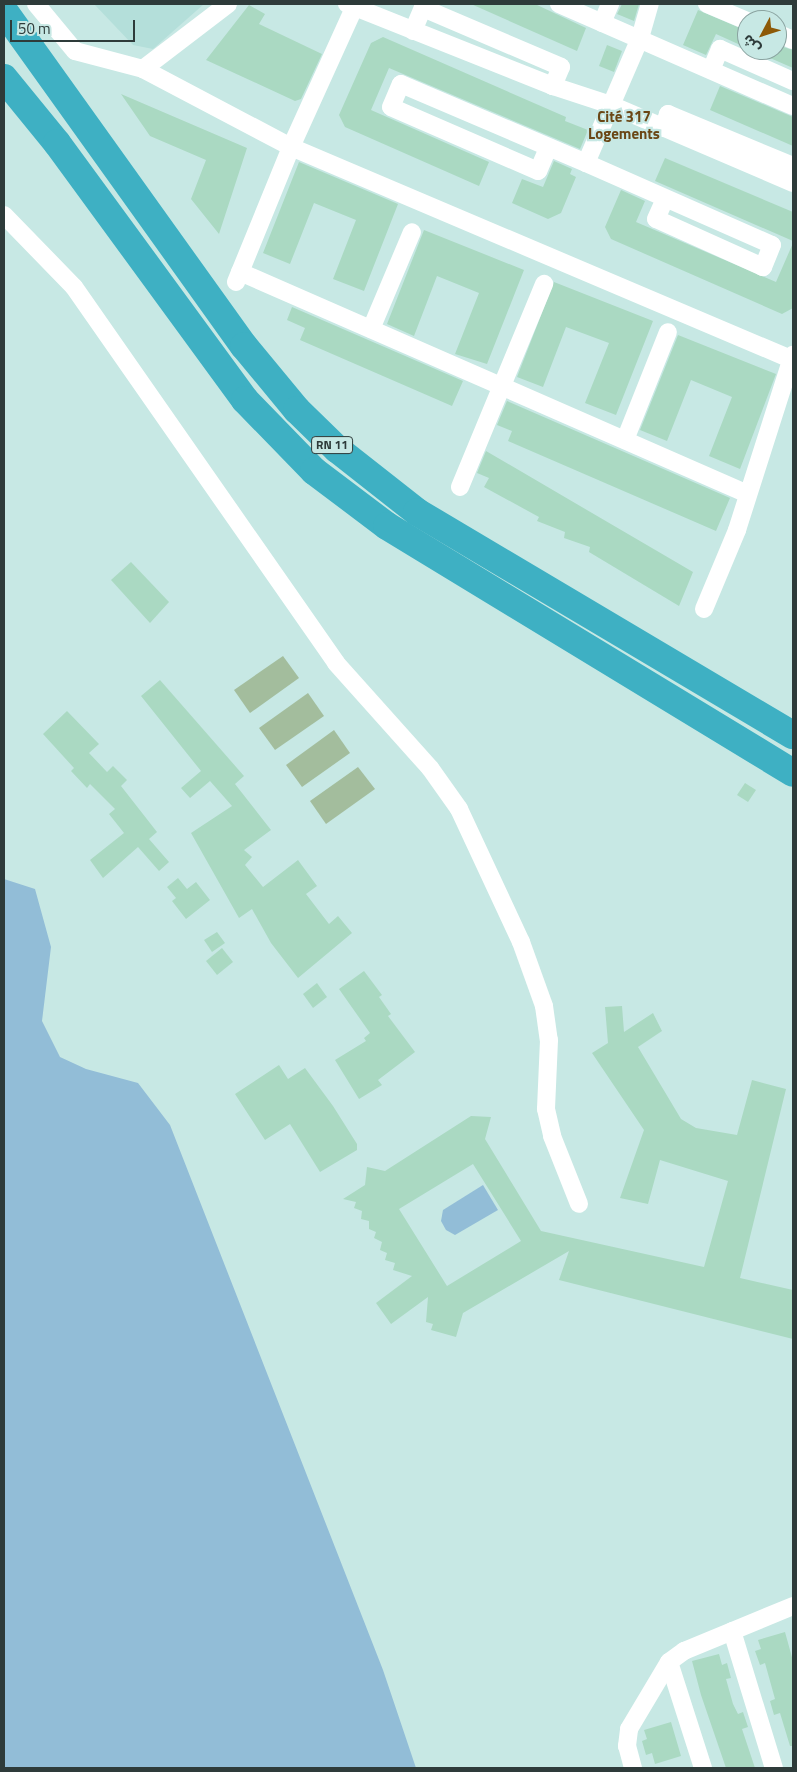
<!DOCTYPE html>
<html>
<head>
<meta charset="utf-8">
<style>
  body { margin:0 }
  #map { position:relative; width:797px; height:1772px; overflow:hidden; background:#c7e8e4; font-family:"Titillium Web","Noto Sans Arabic",sans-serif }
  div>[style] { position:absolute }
  .built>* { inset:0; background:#b4dfda }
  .green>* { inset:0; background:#a3bd9d }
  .water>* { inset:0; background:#92bdd7 }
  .building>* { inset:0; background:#aad9c2 }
  .street>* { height:18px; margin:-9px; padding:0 9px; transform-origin:9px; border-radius:9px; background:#fff }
  .highway>* { height:28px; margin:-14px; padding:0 14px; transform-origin:14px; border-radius:14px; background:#3eb0c3 }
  span { translate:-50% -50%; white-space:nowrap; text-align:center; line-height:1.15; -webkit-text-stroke:4.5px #c7e8e4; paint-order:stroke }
  .shield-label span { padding:1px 4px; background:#c7e8e4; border:1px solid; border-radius:4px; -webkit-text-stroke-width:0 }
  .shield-label { font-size:12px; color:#2e3b3a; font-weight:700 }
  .neighbourhood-label { font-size:15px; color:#6a4615; font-weight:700 }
  .frame { position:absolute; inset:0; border:5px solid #2e3b3a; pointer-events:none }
  .north { position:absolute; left:737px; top:10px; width:50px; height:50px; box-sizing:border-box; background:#c7e8e4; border:1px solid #8aa3a0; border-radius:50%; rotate:230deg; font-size:14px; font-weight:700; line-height:20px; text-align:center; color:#2e3b3a }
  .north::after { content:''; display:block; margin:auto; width:18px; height:22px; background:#8d5907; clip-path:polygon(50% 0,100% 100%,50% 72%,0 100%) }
  .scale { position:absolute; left:10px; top:20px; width:125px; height:22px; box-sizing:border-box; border:2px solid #2e3b3a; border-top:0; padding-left:6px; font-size:15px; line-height:18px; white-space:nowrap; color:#2e3b3a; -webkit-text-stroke:4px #c7e8e4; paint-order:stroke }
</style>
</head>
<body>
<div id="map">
  <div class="built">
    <div style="clip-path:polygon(94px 4px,204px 4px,153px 49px,133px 45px)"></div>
  </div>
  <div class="green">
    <div style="clip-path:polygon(283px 656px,299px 678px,250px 713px,234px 690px)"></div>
    <div style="clip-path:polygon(308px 693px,324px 716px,275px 750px,259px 728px)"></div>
    <div style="clip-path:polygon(334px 730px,350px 753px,302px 787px,286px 765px)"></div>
    <div style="clip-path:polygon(358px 767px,375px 789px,326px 824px,310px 801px)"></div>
  </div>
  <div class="water">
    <div style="clip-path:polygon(4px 879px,35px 889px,51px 947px,42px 1021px,60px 1057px,86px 1069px,138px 1083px,170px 1125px,383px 1670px,416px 1768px,4px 1768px)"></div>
    <div style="clip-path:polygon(483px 1185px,498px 1210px,455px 1235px,446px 1230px,441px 1221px,443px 1210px)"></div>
  </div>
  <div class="building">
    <div style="clip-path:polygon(471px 4px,535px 4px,586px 28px,577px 51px)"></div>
    <div style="clip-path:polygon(622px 4px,639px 4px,634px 21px,617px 14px)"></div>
    <div style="clip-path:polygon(249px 5px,265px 14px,259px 24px,322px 54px,301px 99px,295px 101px,206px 60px)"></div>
    <div style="clip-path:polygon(698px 10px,747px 31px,747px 48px,716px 34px,706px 55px,683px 45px)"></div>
    <div style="clip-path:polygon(383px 37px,566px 117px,565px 121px,588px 130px,580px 149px,389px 68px,371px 110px,489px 162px,479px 186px,345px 127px,339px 115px,371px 43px)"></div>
    <div style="clip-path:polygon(607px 45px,622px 51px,614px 72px,599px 66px)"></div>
    <div style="clip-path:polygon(777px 45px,793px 50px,793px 68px,752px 50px,777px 50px)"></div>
    <div style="clip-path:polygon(720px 86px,793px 117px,793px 146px,710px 110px)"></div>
    <div style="clip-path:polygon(121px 94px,247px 148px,219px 234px,191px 199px,206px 160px,150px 136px)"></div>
    <div style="clip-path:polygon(665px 158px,793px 212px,793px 241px,655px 181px)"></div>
    <div style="clip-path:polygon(554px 161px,572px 169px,570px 174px,576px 177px,561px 213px,548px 219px,512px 203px,522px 179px,543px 187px)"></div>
    <div style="clip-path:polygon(299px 162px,398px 204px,364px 291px,333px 279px,356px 220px,314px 203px,290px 264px,263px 253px)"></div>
    <div style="clip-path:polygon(621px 190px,645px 201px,636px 222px,776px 282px,793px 243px,793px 308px,782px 314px,611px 239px,605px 227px)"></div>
    <div style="clip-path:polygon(424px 230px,524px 270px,487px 364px,455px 354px,479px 293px,437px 276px,414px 336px,387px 324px)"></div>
    <div style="clip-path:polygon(554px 282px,653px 321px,616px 415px,585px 403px,609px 343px,566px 327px,543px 387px,517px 377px)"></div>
    <div style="clip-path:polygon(292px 307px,463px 381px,452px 406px,300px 340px,305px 328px,287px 320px)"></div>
    <div style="clip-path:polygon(678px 335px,776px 374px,740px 469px,709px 456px,732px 397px,691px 380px,667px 441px,640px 430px)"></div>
    <div style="clip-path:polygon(507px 401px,730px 498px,716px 531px,508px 441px,512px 431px,497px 425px)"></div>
    <div style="clip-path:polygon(486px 451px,693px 572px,679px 606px,589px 552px,590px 547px,564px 538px,565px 532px,537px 521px,539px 517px,484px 487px,489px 478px,477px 473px)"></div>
    <div style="clip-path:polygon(131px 562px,169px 602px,150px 623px,111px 580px)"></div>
    <div style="clip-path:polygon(160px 680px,244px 776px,235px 784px,271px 830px,244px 850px,252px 857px,245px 865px,263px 887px,298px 860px,317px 886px,306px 894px,329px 924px,338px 916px,352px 933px,298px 978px,271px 943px,252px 909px,239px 918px,191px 833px,232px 806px,210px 781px,190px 798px,181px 788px,201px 771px,141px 696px)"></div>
    <div style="clip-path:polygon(67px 711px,99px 744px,89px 753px,107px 772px,113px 766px,127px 780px,121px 786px,157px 832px,149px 839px,169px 862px,159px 871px,138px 847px,103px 878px,90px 860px,124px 833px,109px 814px,115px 809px,90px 784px,87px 788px,71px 771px,74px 768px,43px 734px)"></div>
    <div style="clip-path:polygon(745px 783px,756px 790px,748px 802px,737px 795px)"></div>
    <div style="clip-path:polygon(178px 878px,187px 889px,196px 882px,210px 900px,186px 919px,172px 901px,176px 898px,167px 887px)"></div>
    <div style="clip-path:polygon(217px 932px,225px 943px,212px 952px,204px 940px)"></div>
    <div style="clip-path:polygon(222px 948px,233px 962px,217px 975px,206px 961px)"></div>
    <div style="clip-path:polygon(364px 971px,382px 995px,379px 997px,391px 1014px,388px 1016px,415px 1052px,378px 1080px,382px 1085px,359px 1099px,335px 1060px,366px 1041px,364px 1038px,370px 1033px,339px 989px)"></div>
    <div style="clip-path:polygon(317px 983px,327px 997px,313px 1008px,303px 994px)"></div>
    <div style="clip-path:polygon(evenodd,622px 1006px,624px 1032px,653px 1013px,662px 1031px,638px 1047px,681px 1119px,696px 1128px,737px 1135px,752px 1080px,786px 1089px,740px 1278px,793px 1290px,793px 1339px,559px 1280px,569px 1251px,463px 1313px,456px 1337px,431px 1330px,433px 1324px,426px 1322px,428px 1297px,391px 1324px,376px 1303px,412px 1276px,393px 1270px,395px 1263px,385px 1260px,387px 1253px,380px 1250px,382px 1242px,374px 1238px,376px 1232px,369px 1229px,369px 1221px,361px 1219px,362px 1211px,354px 1208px,356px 1202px,343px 1199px,365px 1185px,367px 1167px,385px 1171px,471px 1116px,491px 1117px,485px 1139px,541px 1231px,704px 1267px,728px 1181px,660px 1160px,648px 1204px,620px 1198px,644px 1130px,592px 1053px,608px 1043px,605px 1007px,622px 1006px,473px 1164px,521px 1241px,447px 1286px,399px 1209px,473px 1164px)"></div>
    <div style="clip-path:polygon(279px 1065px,288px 1079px,305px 1068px,333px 1106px,357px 1144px,357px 1150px,320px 1172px,290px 1124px,265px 1140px,235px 1094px)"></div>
    <div style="clip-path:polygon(785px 1632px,793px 1661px,793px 1746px,790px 1746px,780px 1713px,774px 1715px,770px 1701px,775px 1699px,765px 1663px,760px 1665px,755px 1651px,761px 1649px,758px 1640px)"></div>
    <div style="clip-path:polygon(719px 1654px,722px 1665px,727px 1663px,731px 1678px,726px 1679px,733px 1704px,738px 1714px,743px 1712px,748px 1727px,742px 1729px,755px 1768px,726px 1768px,701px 1695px,692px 1661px)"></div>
    <div style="clip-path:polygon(671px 1722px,681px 1756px,655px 1764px,652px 1753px,646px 1755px,642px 1741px,647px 1739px,644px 1730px)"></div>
  </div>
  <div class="street">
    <div style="left:36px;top:4px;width:61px;rotate:50.3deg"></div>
    <div style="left:75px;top:51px;width:70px;rotate:14.8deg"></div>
    <div style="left:143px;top:69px;width:167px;rotate:27.8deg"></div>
    <div style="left:291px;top:147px;width:157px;rotate:-65.6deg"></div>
    <div style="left:347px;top:4px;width:222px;rotate:21.7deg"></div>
    <div style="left:553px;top:86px;width:61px;rotate:18.1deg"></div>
    <div style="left:611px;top:105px;width:198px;rotate:23.2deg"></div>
    <div style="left:559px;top:4px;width:255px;rotate:23.6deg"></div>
    <div style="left:707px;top:4px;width:43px;rotate:23deg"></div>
    <div style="left:602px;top:23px;width:21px;rotate:-67deg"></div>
    <div style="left:413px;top:31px;width:25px;rotate:-67deg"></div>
    <div style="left:423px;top:8px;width:150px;rotate:23.1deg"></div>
    <div style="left:561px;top:67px;width:21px;rotate:113deg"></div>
    <div style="left:777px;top:33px;width:17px;rotate:24deg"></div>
    <div style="left:143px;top:69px;width:107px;rotate:-37.4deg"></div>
    <div style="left:711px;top:70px;width:23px;rotate:-67deg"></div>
    <div style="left:720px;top:49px;width:80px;rotate:23.7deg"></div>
    <div style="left:663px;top:128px;width:15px;rotate:-70deg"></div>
    <div style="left:668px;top:114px;width:135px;rotate:22.6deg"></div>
    <div style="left:548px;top:148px;width:25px;rotate:113deg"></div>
    <div style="left:538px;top:171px;width:160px;rotate:-156.5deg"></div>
    <div style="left:391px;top:107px;width:25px;rotate:-67deg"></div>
    <div style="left:401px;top:84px;width:201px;rotate:23.1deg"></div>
    <div style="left:586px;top:163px;width:203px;rotate:23.8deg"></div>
    <div style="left:772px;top:245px;width:24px;rotate:112deg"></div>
    <div style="left:763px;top:267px;width:117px;rotate:-155.8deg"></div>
    <div style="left:656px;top:219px;width:22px;rotate:-66deg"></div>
    <div style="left:586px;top:163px;width:136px;rotate:-66.6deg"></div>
    <div style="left:640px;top:38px;width:35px;rotate:-74deg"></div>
    <div style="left:4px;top:215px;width:100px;rotate:45.8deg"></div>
    <div style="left:74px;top:287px;width:458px;rotate:55.1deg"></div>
    <div style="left:336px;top:663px;width:141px;rotate:48.2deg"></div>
    <div style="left:430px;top:768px;width:50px;rotate:54.7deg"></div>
    <div style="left:459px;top:809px;width:147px;rotate:65deg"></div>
    <div style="left:521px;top:942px;width:68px;rotate:70.2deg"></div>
    <div style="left:544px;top:1006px;width:34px;rotate:82deg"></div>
    <div style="left:549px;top:1040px;width:69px;rotate:92.5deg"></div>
    <div style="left:546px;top:1109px;width:28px;rotate:77deg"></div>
    <div style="left:552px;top:1136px;width:73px;rotate:68.3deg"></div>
    <div style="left:240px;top:272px;width:554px;rotate:23.61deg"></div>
    <div style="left:236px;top:282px;width:146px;rotate:-67.8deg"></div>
    <div style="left:291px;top:147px;width:545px;rotate:22.99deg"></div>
    <div style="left:371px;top:329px;width:105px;rotate:-67.1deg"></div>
    <div style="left:625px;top:440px;width:116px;rotate:-68.3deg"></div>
    <div style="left:460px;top:487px;width:220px;rotate:-67.5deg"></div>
    <div style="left:704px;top:609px;width:86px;rotate:-67.3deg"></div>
    <div style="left:737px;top:530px;width:184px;rotate:-72.3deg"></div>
    <div style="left:732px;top:1631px;width:143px;rotate:73deg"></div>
    <div style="left:669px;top:1662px;width:111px;rotate:72.2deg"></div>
    <div style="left:633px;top:1768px;width:23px;rotate:-105deg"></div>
    <div style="left:627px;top:1746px;width:17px;rotate:-83deg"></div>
    <div style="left:629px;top:1729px;width:78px;rotate:-59.2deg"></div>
    <div style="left:669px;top:1662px;width:19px;rotate:-36deg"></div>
    <div style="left:684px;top:1651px;width:118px;rotate:-22.4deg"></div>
  </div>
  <div class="highway">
    <div style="left:4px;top:11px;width:412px;rotate:54.4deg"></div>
    <div style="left:244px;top:346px;width:83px;rotate:50.4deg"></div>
    <div style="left:297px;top:410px;width:56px;rotate:44.3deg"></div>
    <div style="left:337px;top:449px;width:102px;rotate:38.2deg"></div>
    <div style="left:417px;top:512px;width:437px;rotate:30.7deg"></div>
    <div style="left:4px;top:78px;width:84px;rotate:50.8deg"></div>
    <div style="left:57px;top:143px;width:318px;rotate:53.8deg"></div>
    <div style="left:245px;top:400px;width:99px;rotate:45.8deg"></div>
    <div style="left:314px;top:471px;width:91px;rotate:37deg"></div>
    <div style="left:387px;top:526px;width:475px;rotate:31.3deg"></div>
  </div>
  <div class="shield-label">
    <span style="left:332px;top:445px">RN 11</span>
  </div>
  <div class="neighbourhood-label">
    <span style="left:624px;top:125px">Cité 317<br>Logements</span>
  </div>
  <div class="frame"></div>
  <div class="north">ش</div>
  <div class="scale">50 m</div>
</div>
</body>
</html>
